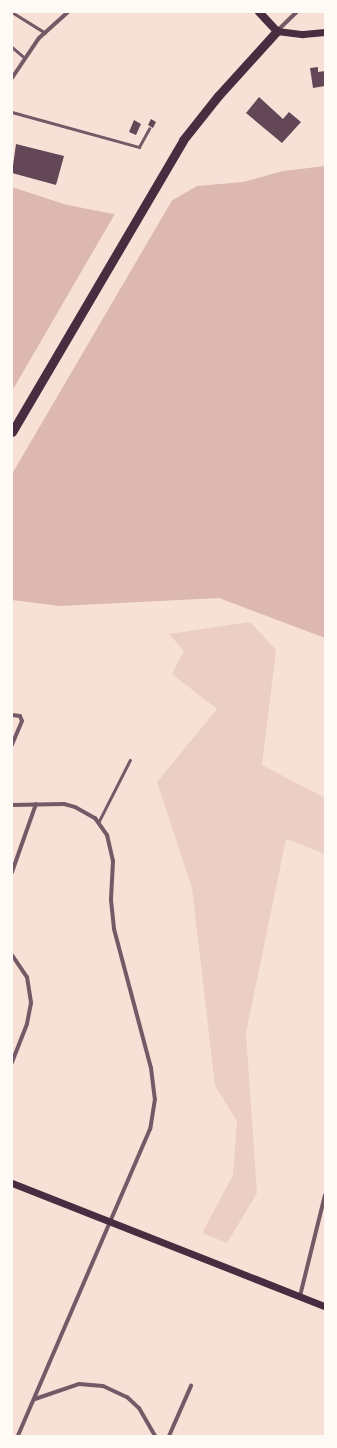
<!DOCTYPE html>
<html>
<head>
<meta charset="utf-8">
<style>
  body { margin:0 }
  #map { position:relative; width:337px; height:1448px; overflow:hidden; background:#f7e1d7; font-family:Georgia,serif }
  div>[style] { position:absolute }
  .green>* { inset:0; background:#ebcfc5 }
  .water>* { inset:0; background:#dcb8b0 }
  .pier>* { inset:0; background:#f7e1d7 }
  .building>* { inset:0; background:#644757 }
  .service>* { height:2.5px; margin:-1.25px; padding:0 1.25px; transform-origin:1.25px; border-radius:1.25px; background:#755966 }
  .minor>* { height:4px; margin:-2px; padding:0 2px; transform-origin:2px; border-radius:2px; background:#755966 }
  .secondary>* { height:7px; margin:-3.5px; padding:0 3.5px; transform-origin:3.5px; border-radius:3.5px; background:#4a2c40 }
  .primary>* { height:8px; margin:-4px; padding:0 4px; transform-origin:4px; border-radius:4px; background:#4a2c40 }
  .trunk>* { height:9px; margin:-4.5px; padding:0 4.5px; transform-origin:4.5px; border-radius:4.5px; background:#4a2c40 }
  span { translate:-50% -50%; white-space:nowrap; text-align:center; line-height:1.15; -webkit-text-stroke:4px #fffaf5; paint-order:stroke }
  .frame { position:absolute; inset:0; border:13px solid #fffaf5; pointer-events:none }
</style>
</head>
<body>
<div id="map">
  <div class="green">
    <div style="clip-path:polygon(250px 622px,276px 650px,262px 765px,325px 798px,325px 854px,286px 839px,246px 1033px,257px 1193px,227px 1243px,202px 1233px,233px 1175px,237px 1121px,215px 1086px,192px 888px,157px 782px,217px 709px,172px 674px,184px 651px,169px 634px)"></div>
  </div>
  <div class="water">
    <div style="clip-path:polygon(325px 166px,325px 638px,219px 598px,60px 606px,12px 600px,12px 187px,67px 205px,140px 219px,197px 186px,243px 182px,283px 171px)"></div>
  </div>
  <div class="pier">
    <div style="clip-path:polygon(174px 197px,12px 474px,12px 391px,116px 212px,140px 217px)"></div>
  </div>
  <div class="building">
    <div style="clip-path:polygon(318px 67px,318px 72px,325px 71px,325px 86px,313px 88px,310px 68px)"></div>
    <div style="clip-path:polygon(259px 97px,283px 119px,289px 112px,301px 122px,282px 143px,246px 113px)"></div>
    <div style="clip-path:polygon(151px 119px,156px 122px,153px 128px,148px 125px)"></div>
    <div style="clip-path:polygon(134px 120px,141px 124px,136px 135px,129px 132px)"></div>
    <div style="clip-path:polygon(16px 144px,64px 156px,56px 185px,12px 173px)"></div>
  </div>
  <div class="service">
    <div style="left:12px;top:12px;width:39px;rotate:32deg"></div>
    <div style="left:12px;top:47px;width:16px;rotate:40deg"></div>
    <div style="left:12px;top:112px;width:132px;rotate:15.4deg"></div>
    <div style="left:139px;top:147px;width:21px;rotate:-61deg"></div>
    <div style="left:99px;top:821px;width:68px;rotate:-63.1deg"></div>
  </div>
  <div class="minor">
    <div style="left:277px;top:31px;width:28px;rotate:-44deg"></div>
    <div style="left:12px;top:78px;width:48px;rotate:-56deg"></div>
    <div style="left:39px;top:38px;width:39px;rotate:-42deg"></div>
    <div style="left:12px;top:715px;width:8px;rotate:7deg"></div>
    <div style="left:20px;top:716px;width:5px;rotate:68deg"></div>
    <div style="left:22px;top:721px;width:26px;rotate:113deg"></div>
    <div style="left:12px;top:805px;width:52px;rotate:-1.1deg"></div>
    <div style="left:64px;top:804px;width:11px;rotate:15deg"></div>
    <div style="left:75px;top:807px;width:23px;rotate:29deg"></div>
    <div style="left:95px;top:818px;width:21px;rotate:55deg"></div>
    <div style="left:107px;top:835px;width:27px;rotate:77deg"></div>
    <div style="left:113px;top:861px;width:39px;rotate:93deg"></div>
    <div style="left:111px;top:900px;width:29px;rotate:84deg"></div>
    <div style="left:114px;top:929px;width:144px;rotate:75.1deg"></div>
    <div style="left:151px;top:1068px;width:31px;rotate:83deg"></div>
    <div style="left:155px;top:1099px;width:30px;rotate:99deg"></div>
    <div style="left:150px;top:1129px;width:334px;rotate:113.3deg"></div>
    <div style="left:12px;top:872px;width:72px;rotate:-70.6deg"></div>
    <div style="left:12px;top:955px;width:27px;rotate:56deg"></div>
    <div style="left:27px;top:977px;width:26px;rotate:81deg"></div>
    <div style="left:31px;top:1003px;width:21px;rotate:101deg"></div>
    <div style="left:27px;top:1024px;width:41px;rotate:111.5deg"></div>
    <div style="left:300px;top:1296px;width:104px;rotate:-76.1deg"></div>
    <div style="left:35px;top:1399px;width:46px;rotate:-18.8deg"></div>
    <div style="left:79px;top:1384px;width:24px;rotate:5deg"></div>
    <div style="left:103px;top:1386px;width:26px;rotate:25deg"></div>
    <div style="left:127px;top:1397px;width:16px;rotate:43deg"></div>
    <div style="left:139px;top:1408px;width:32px;rotate:60deg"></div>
    <div style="left:169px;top:1436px;width:55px;rotate:-66.3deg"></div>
  </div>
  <div class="secondary">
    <div style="left:277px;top:31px;width:26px;rotate:7deg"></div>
    <div style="left:303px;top:34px;width:22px;rotate:-5deg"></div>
    <div style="left:12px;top:1183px;width:336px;rotate:21.5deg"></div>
  </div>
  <div class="primary">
    <div style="left:259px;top:12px;width:26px;rotate:47deg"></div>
  </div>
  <div class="trunk">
    <div style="left:12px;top:432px;width:338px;rotate:-59.6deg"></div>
    <div style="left:183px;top:140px;width:56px;rotate:-51.5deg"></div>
    <div style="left:218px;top:96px;width:88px;rotate:-47.8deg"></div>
  </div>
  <div class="frame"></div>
</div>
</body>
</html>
